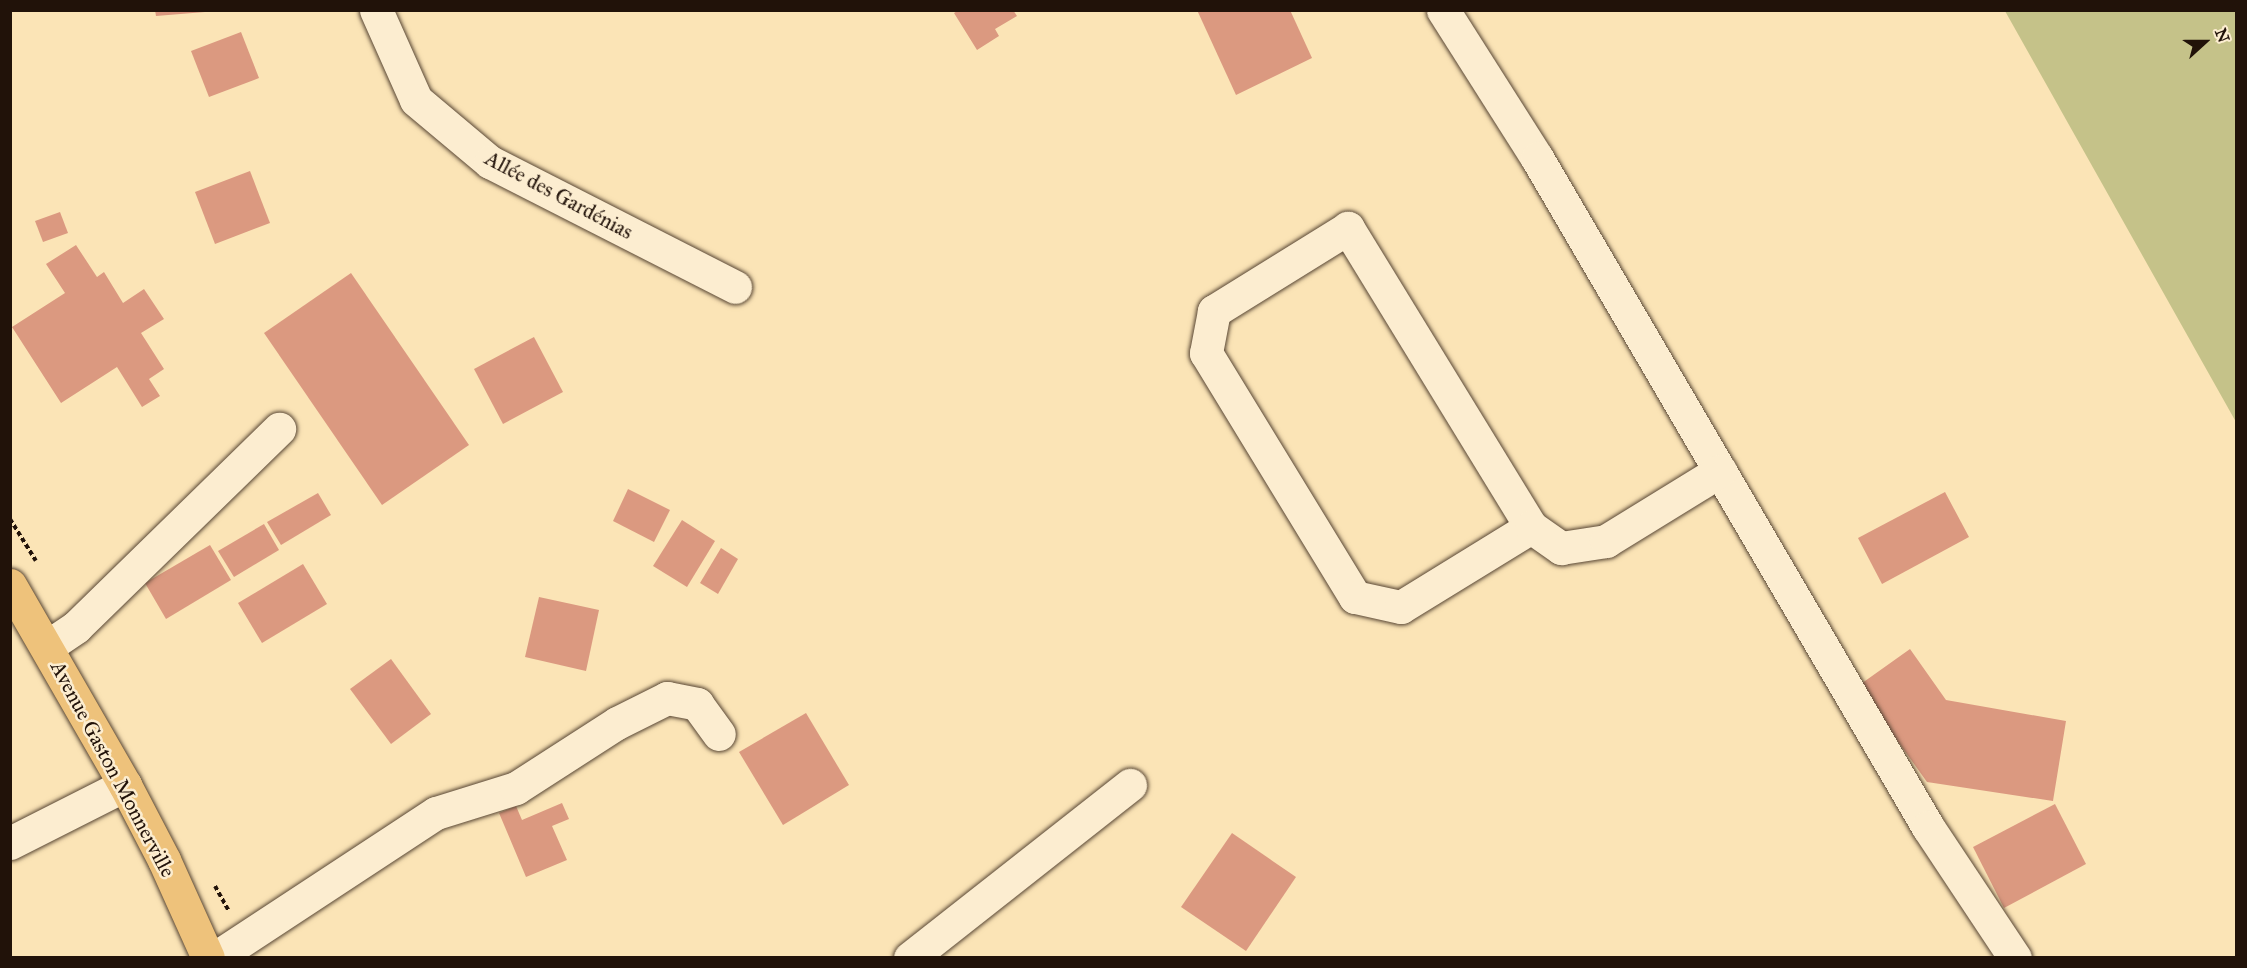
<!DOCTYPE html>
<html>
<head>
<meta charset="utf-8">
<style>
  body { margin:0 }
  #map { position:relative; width:2247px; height:968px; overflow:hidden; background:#fbe4b6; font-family:"IM FELL Great Primer",serif }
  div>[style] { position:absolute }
  .green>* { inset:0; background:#c5c289 }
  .building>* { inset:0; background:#db9980 }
  .path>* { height:4px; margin-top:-2px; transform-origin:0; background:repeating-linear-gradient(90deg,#211209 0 4.5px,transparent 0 7.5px) }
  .roads { filter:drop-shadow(0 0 2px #584634) drop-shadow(0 0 2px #584634) }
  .minor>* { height:33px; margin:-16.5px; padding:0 16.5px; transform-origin:16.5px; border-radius:16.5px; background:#fcedd0 }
  .major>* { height:33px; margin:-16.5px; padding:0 16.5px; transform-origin:16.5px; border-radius:16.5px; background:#eec27b }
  span { translate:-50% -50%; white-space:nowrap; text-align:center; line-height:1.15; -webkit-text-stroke:5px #fcedd0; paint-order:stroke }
  .street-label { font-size:21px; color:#211209 }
  .frame { position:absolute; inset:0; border:12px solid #211209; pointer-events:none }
  .north { position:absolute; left:2175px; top:12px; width:60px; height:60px; -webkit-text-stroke:4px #fcedd0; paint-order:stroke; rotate:69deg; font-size:16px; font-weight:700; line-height:24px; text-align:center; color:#211209 }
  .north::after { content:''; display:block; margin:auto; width:21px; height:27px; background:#211209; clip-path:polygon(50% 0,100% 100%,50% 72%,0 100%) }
</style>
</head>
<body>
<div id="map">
  <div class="green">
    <div style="clip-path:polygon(2005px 11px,2236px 11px,2236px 422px)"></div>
  </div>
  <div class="building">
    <div style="clip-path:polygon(155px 10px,205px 10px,205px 12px,156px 16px)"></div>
    <div style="clip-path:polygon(959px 10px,1013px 10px,1017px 16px,995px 29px,999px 36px,977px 50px,954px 13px)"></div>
    <div style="clip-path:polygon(1197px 10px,1290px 10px,1312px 58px,1236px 95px)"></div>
    <div style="clip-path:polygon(241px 32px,259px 78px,209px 97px,191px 51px)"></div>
    <div style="clip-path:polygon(250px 171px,270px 223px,215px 244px,195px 192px)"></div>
    <div style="clip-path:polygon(60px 212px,68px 233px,43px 242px,35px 221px)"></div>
    <div style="clip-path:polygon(76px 245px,97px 277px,104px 272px,123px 303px,144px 289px,164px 319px,141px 333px,164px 369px,149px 379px,160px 396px,142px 407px,117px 367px,61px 403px,12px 327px,65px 293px,46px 264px)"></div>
    <div style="clip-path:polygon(351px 273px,469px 445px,382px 505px,264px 333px)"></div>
    <div style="clip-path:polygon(534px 337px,563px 392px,503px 424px,474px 369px)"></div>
    <div style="clip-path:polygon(628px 489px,670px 510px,654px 542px,613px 521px)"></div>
    <div style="clip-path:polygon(1945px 492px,1969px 537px,1882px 584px,1858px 538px)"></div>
    <div style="clip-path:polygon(318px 493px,331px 515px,281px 545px,267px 522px)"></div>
    <div style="clip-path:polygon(682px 520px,715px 541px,687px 587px,653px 566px)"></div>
    <div style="clip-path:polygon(264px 524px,279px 550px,234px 577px,218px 551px)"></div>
    <div style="clip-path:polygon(210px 545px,231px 580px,166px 619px,145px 583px)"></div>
    <div style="clip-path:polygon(721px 548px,738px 559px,718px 594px,700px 583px)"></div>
    <div style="clip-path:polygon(303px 564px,327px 604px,262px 643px,238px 603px)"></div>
    <div style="clip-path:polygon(539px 597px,599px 610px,586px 671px,525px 657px)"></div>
    <div style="clip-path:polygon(1910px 649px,1946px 700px,2066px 721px,2053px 801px,1927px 782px,1858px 686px)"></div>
    <div style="clip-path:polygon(391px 659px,431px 714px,391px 744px,350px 689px)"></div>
    <div style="clip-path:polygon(806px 713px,849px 785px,783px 825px,739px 752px)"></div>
    <div style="clip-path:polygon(562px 803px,569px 819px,552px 826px,567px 860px,526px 877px,499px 813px,516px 806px,522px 820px)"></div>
    <div style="clip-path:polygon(2055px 804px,2086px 864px,2004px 908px,1973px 847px)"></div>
    <div style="clip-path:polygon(1232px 833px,1296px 877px,1246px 951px,1181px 907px)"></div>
  </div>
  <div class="path">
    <div style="left:10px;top:519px;width:49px;rotate:58.2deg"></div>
    <div style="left:215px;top:886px;width:29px;rotate:61deg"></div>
  </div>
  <div class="roads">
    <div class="minor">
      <div style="left:376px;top:10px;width:98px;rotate:66deg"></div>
      <div style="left:416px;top:100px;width:97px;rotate:40deg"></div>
      <div style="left:490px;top:162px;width:275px;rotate:27deg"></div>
      <div style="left:1443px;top:10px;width:175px;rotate:57.6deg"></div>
      <div style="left:1537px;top:158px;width:775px;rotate:59.7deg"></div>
      <div style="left:1928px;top:827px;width:157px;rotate:56.4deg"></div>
      <div style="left:1531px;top:527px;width:351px;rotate:-121.5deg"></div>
      <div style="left:1348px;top:228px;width:158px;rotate:148.2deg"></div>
      <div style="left:1214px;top:311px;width:43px;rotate:100.8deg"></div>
      <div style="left:1206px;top:353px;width:286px;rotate:58.6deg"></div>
      <div style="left:1355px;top:597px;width:47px;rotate:12.3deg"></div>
      <div style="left:1401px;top:607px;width:153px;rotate:-31.6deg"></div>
      <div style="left:1531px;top:527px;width:37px;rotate:35deg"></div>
      <div style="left:1561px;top:548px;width:46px;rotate:-8.8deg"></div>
      <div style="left:1606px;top:541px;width:134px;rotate:-31.6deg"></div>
      <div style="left:48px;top:646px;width:34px;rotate:-34deg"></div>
      <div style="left:76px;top:627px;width:284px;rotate:-44.3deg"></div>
      <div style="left:10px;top:843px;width:129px;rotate:-26.8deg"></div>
      <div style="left:215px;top:958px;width:264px;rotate:-33.3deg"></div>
      <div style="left:436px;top:813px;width:84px;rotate:-17.4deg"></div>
      <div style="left:516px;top:788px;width:120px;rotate:-32.8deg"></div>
      <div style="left:617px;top:723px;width:56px;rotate:-26.6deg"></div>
      <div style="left:667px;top:698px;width:31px;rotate:11deg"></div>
      <div style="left:697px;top:704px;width:37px;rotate:54deg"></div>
      <div style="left:910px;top:958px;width:280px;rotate:-38.2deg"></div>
    </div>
    <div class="major">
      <div style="left:10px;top:585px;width:231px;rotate:60.1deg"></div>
      <div style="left:125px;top:785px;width:85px;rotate:62.5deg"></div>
      <div style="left:164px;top:860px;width:107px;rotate:65.8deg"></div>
    </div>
  </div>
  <div class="street-label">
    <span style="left:559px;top:195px;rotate:28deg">Allée des Gardénias</span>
    <span style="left:113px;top:769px;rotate:62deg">Avenue Gaston Monnerville</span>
  </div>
  <div class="frame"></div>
  <div class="north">N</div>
</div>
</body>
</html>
